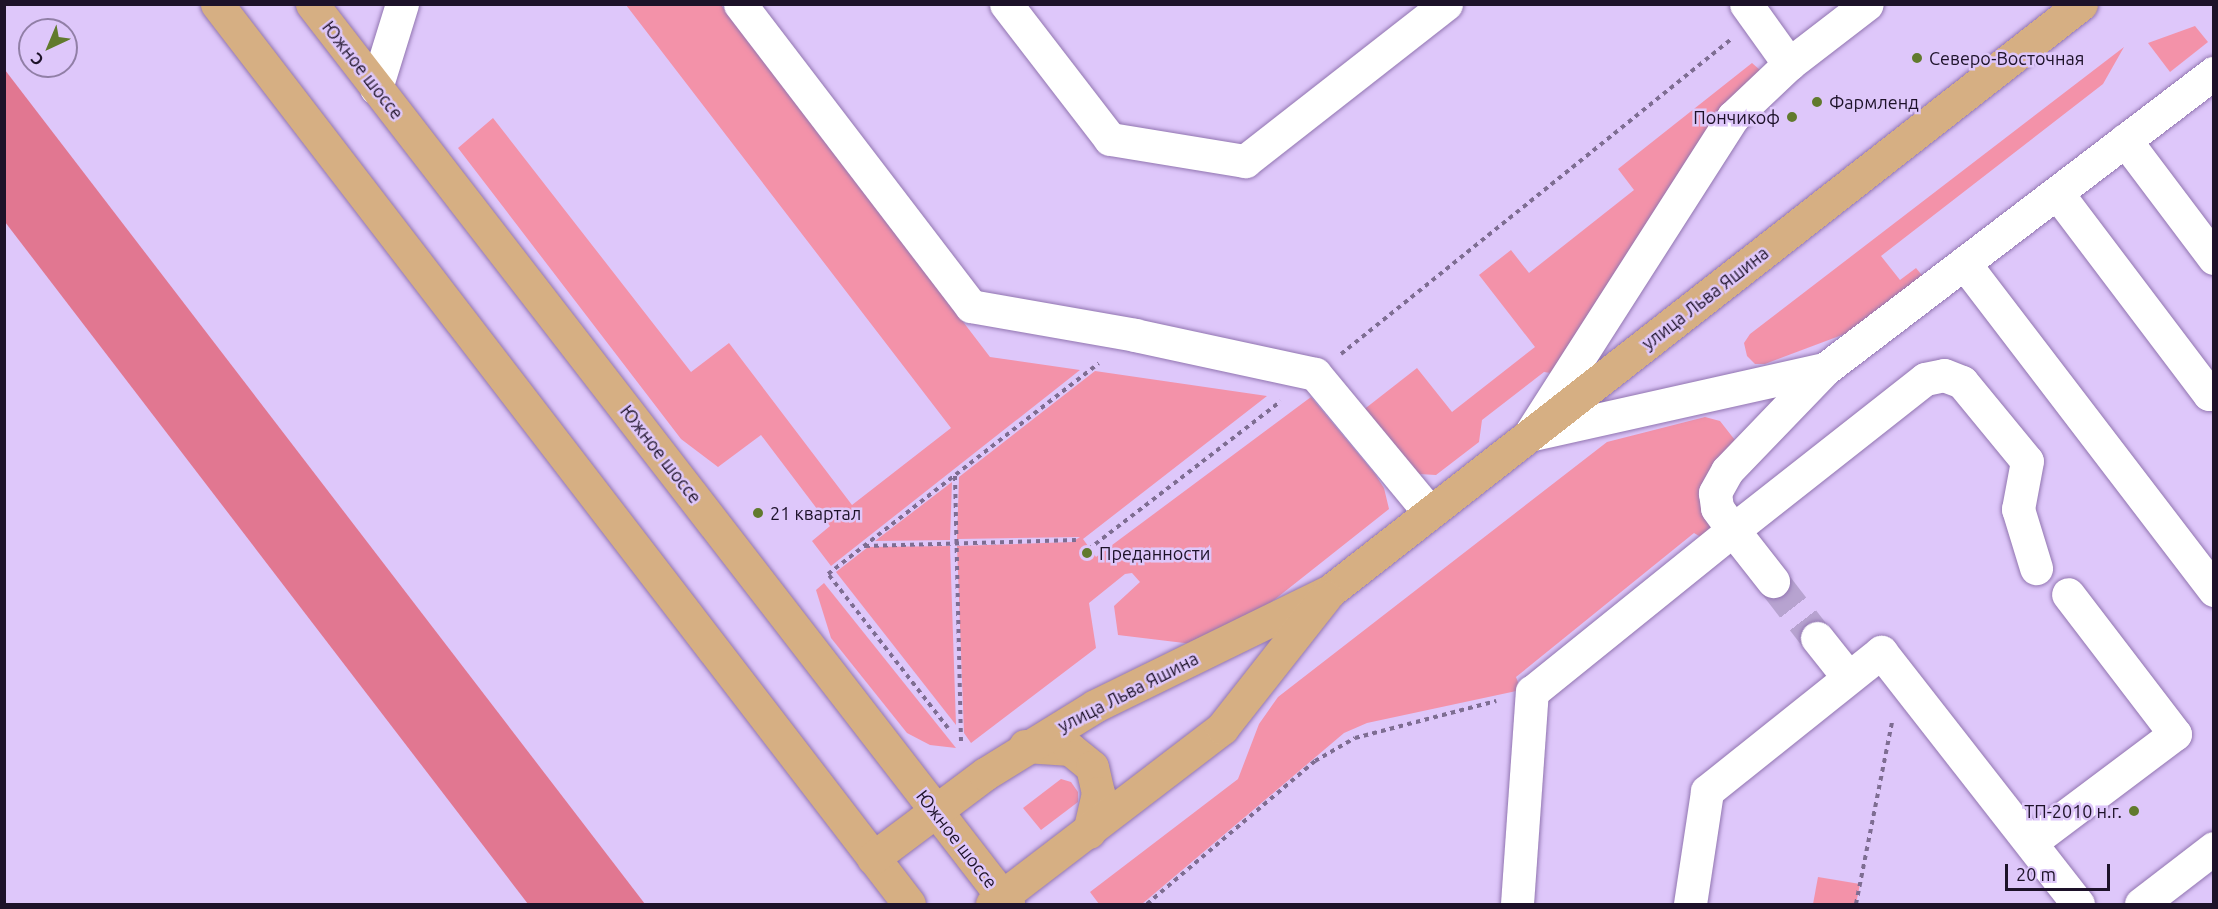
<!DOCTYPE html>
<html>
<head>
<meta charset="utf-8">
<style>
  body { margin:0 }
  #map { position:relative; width:2218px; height:909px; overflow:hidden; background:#dec7fa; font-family:Ubuntu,sans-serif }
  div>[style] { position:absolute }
  .green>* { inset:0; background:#f392a9 }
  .forest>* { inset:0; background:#e17791 }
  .minor-tunnel>* { height:33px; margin-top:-16.5px; transform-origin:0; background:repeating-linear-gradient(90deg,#b7a3d0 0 33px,transparent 0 49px) }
  .path>* { height:4px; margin-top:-2px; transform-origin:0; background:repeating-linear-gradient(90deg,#7e6d92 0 4.5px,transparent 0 9px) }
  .roads { filter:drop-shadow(0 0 2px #9175b0) drop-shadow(0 0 2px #9175b0) }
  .minor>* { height:33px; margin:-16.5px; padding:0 16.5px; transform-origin:16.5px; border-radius:16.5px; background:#fff }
  .major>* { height:33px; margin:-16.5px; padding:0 16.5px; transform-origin:16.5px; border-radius:16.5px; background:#d6af83 }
  .dots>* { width:16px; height:16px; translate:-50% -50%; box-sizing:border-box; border:3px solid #dec7fa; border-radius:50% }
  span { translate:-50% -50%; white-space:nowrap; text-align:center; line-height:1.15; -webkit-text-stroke:5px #dec7fa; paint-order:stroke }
  .poi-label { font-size:18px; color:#1d1229 }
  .left { translate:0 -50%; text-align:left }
  .right { translate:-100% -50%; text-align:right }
  .street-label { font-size:18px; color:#1d1229 }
  .frame { position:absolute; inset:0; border:6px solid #1d1229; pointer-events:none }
  .north { position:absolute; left:18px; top:18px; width:60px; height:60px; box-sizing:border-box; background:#dec7fa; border:2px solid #917fa6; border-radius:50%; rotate:224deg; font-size:16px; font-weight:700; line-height:24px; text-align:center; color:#1d1229 }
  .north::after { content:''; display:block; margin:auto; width:21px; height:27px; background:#617a2d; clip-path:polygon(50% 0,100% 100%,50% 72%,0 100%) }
  .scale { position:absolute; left:2005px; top:864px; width:105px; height:27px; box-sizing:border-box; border:3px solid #1d1229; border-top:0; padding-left:8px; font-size:18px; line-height:21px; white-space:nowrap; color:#1d1229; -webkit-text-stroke:4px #dec7fa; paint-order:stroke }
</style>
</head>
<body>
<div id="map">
  <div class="green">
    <div style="clip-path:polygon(626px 5px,721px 5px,990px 357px,1080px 370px,831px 566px,812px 541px,830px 526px,761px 435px,718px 467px,681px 439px,458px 148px,493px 118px,691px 372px,729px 343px,852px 505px,951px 428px)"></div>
    <div style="clip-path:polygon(2195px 26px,2208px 42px,2170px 72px,2148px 43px)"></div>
    <div style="clip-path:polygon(2124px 47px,2103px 84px,1881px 256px,1900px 280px,1916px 268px,1925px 279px,1890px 317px,1765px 364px,1755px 364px,1747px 356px,1744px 343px,1750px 334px)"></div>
    <div style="clip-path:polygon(1752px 63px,1760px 70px,1557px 374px,1544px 372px,1482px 420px,1479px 442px,1436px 475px,1419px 474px,1362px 411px,1417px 368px,1452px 412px,1535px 347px,1479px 275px,1511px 250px,1529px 273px,1634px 190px,1618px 169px)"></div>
    <div style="clip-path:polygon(1095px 371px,1267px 396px,1083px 539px,1096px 557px,1311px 397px,1375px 474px,1384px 488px,1389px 509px,1230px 635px,1209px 646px,1118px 635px,1114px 606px,1140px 582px,1132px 573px,1125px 574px,1089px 603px,1096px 648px,971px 743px,964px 733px,957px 546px,1072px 542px,1080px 537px,957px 539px,959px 477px)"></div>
    <div style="clip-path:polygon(1705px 417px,1720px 421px,1738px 444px,1709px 542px,1694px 533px,1516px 677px,1521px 690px,1367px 723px,1344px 733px,1142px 904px,1099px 904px,1090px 892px,1238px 779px,1259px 724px,1278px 697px,1607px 442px)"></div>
    <div style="clip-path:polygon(952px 482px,950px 540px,875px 541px)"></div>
    <div style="clip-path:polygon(950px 546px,956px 725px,836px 572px,868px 547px)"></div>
    <div style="clip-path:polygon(824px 583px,956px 748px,930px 745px,907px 733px,831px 638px,816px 590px)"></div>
    <div style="clip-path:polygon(1061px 779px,1071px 782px,1078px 792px,1078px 802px,1041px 830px,1023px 808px)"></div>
    <div style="clip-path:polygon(1818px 877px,1860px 884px,1856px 904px,1813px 904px)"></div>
  </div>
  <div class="forest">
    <div style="clip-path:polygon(5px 70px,645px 904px,528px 904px,5px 222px)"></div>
  </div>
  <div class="minor-tunnel">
    <div style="left:1773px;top:581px;width:72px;rotate:52.3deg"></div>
  </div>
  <div class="path">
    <div style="left:1341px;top:354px;width:500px;rotate:-38.9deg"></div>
    <div style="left:955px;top:476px;width:268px;rotate:88.7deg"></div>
    <div style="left:865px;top:546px;width:211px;rotate:-1.6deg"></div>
    <div style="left:1081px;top:555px;width:252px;rotate:-37.6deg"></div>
    <div style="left:948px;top:728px;width:195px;rotate:-127.9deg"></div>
    <div style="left:828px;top:574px;width:343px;rotate:-37.9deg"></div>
    <div style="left:1147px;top:904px;width:221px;rotate:-40.4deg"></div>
    <div style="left:1315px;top:761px;width:46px;rotate:-29.9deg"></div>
    <div style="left:1355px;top:738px;width:146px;rotate:-14.7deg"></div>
    <div style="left:1856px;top:904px;width:185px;rotate:-78.8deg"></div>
  </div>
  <div class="roads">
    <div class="minor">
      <div style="left:740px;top:4px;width:380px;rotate:52.6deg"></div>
      <div style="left:971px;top:306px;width:167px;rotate:10deg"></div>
      <div style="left:1135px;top:335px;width:184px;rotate:12.2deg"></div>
      <div style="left:1315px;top:374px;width:179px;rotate:50.4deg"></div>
      <div style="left:1006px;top:4px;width:170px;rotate:52.4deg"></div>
      <div style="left:1110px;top:139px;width:137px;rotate:9.3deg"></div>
      <div style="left:1245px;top:161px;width:255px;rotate:-38deg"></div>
      <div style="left:1746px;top:4px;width:74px;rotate:54.4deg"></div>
      <div style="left:376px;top:88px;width:88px;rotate:-72.8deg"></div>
      <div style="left:2125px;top:140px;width:148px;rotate:53deg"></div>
      <div style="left:2057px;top:193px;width:252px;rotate:52.9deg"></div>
      <div style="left:2209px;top:394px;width:6px;rotate:-39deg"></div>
      <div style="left:1964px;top:263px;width:412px;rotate:52.6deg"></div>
      <div style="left:1825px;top:369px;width:141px;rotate:133.9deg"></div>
      <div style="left:1727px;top:471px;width:25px;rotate:119deg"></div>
      <div style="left:1715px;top:493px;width:15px;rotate:82deg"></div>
      <div style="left:1717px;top:508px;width:27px;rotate:54deg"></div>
      <div style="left:1733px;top:530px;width:244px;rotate:-38.2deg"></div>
      <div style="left:1925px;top:379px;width:19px;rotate:-12deg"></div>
      <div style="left:1944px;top:375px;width:19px;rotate:21deg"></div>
      <div style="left:1962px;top:382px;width:102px;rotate:50.6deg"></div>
      <div style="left:2027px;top:461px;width:49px;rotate:100.6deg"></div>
      <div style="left:2018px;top:509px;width:62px;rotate:73deg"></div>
      <div style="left:1532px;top:431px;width:373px;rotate:-57.4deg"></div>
      <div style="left:1733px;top:117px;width:77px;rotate:-43.4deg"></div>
      <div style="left:1789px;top:64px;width:98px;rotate:-37.6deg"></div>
      <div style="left:1529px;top:435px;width:303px;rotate:-12.6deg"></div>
      <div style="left:1825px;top:369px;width:489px;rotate:-37.3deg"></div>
      <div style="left:1817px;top:638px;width:50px;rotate:51.5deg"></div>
      <div style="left:2031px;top:842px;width:180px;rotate:-36.9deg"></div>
      <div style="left:2175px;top:734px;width:176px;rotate:-127.4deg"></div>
      <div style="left:1517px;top:904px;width:213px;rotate:-86deg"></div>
      <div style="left:1532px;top:692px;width:258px;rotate:-38.9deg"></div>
      <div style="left:1733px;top:530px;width:65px;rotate:51.9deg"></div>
      <div style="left:1690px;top:904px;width:114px;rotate:-81.4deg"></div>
      <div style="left:1707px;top:791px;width:223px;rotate:-38.6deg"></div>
      <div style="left:1881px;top:652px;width:320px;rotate:52deg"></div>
      <div style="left:2141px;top:904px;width:92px;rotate:-37.5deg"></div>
    </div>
    <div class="major">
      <div style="left:217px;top:4px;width:1135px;rotate:52.44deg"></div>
      <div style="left:312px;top:4px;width:1138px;rotate:52.28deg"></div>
      <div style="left:1025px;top:746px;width:45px;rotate:3.8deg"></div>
      <div style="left:1070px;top:749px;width:28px;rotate:39deg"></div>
      <div style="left:1092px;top:767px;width:27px;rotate:77deg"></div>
      <div style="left:1098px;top:793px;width:40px;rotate:103deg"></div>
      <div style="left:873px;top:858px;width:140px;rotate:-36.9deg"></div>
      <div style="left:985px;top:774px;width:129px;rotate:-31.7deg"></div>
      <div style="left:1095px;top:706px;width:262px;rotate:-26.1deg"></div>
      <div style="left:1330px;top:591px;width:953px;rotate:-38.01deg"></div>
      <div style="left:992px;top:904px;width:290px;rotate:-37.4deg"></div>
      <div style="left:1222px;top:728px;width:167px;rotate:-51.8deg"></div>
    </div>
  </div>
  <div class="dots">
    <div style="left:1917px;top:58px;background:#617a2d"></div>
    <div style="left:1817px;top:102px;background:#617a2d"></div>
    <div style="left:1792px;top:117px;background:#617a2d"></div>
    <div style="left:758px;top:513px;background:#617a2d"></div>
    <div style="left:1087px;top:553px;background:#617a2d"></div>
    <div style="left:2134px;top:811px;background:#617a2d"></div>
  </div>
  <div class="poi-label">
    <span class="left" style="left:1929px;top:58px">Северо-Восточная</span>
    <span class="left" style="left:1829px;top:102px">Фармленд</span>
    <span class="right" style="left:1780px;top:117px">Пончикоф</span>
    <span class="left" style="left:770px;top:513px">21 квартал</span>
    <span class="left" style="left:1099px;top:553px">Преданности</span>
    <span class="right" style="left:2122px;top:811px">ТП-2010 н.г.</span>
  </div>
  <div class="street-label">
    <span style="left:363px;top:70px;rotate:52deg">Южное шоссе</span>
    <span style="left:1705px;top:298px;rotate:-38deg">улица Льва Яшина</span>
    <span style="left:661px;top:454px;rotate:52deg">Южное шоссе</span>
    <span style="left:1128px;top:692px;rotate:-27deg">улица Льва Яшина</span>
    <span style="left:957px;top:839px;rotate:52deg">Южное шоссе</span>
  </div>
  <div class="frame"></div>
  <div class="north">С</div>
  <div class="scale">20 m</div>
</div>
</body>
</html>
